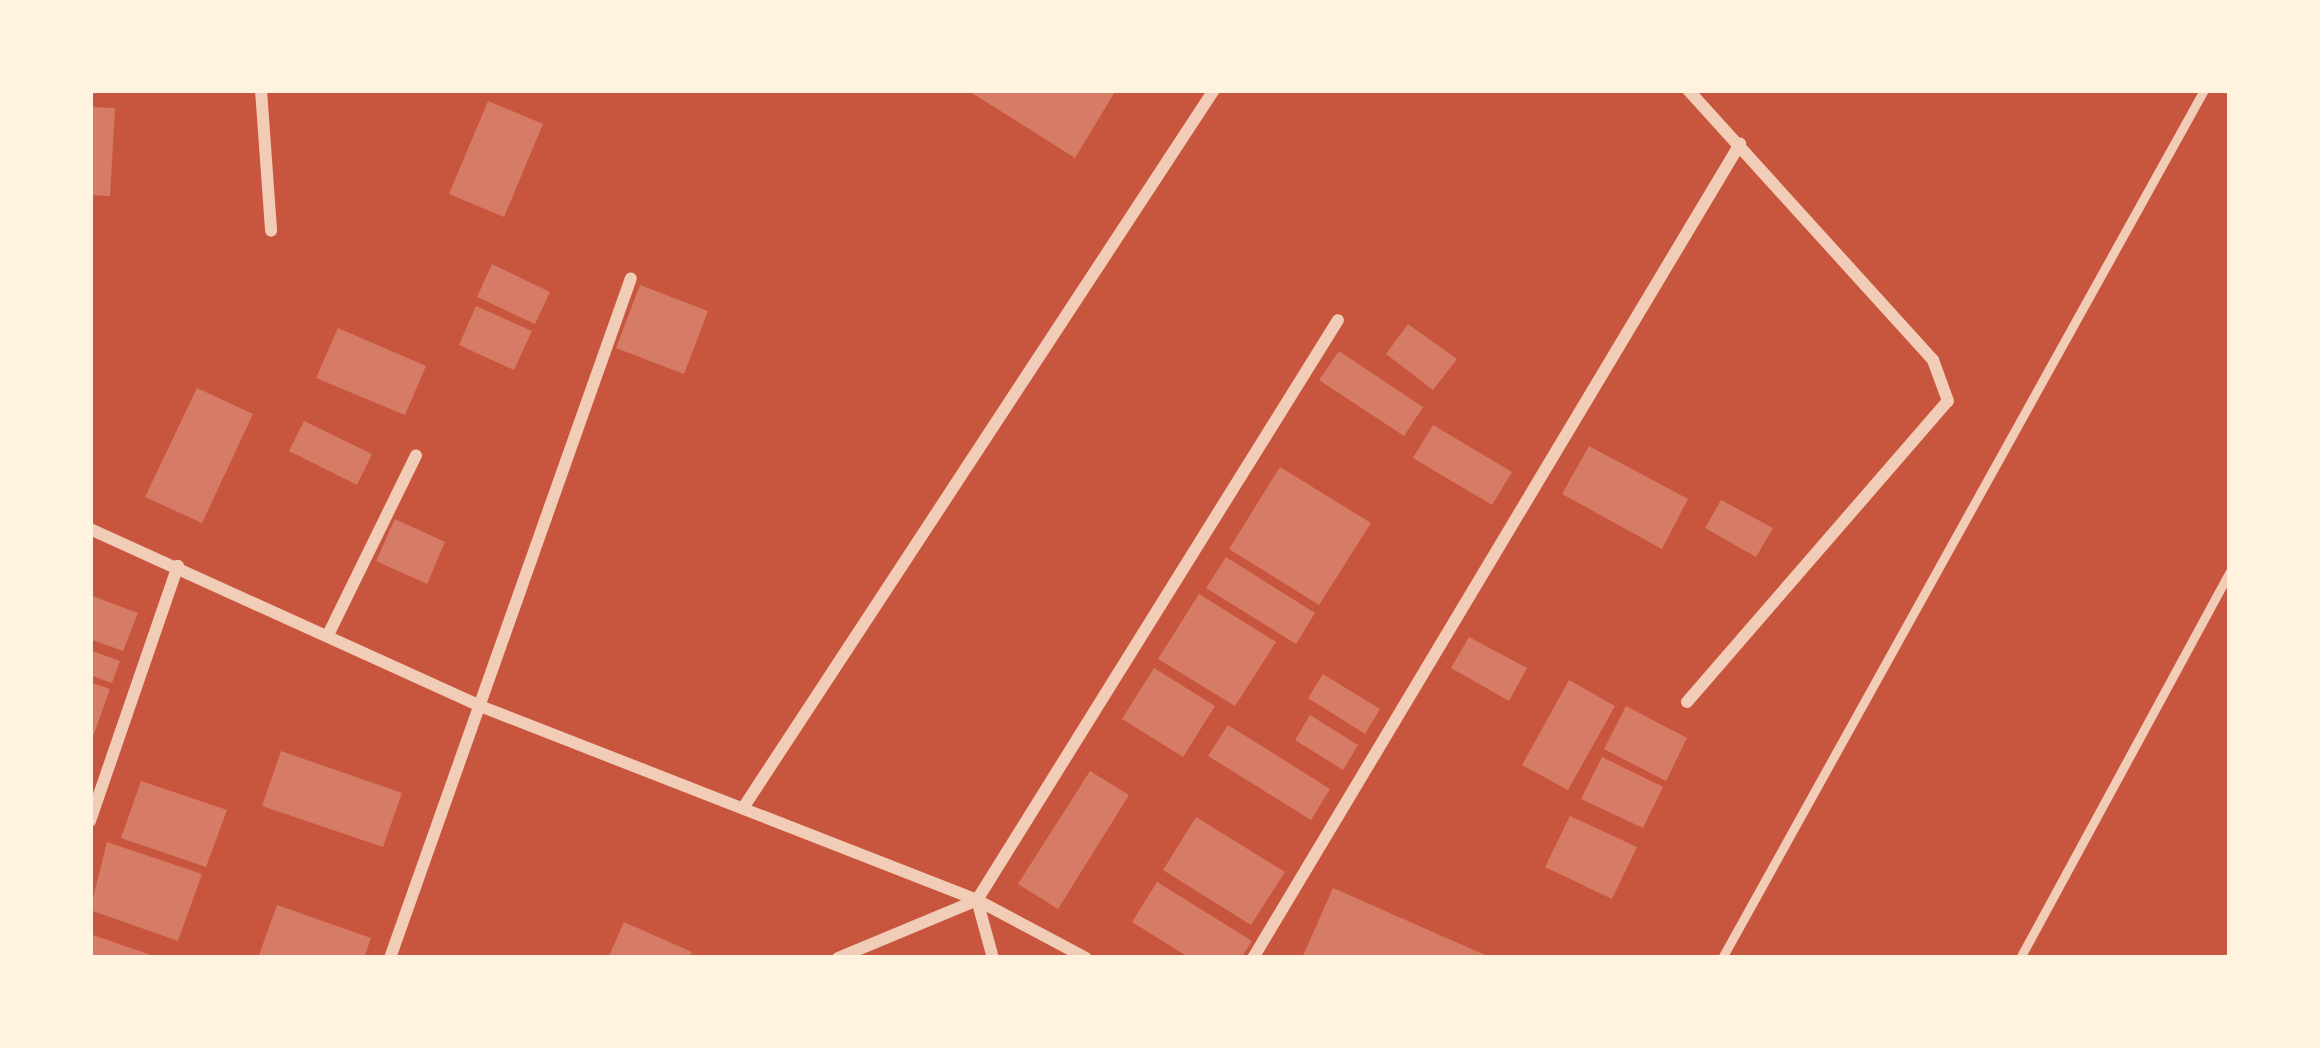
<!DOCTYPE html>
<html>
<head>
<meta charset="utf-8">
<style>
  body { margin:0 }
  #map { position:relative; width:2320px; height:1048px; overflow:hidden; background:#c8553d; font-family:"Crimson Pro",serif }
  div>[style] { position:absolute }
  .building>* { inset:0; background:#d67c66 }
  .service>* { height:9px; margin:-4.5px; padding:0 4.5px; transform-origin:4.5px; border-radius:4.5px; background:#f1ccb7 }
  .minor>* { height:12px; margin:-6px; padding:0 6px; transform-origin:6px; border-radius:6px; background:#f1ccb7 }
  span { translate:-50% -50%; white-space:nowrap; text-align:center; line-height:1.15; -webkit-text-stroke:9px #fff3e0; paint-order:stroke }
  .frame { position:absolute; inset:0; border:93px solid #fff3e0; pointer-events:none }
</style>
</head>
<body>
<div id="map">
  <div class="building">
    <div style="clip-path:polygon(967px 90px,1116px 90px,1075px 158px)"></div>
    <div style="clip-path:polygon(488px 101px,543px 124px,504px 217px,449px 194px)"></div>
    <div style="clip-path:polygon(90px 107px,115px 108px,110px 196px,90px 195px)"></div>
    <div style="clip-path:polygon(492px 264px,550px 292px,535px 324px,477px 297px)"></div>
    <div style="clip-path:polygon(640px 285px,708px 311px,684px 374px,616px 348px)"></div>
    <div style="clip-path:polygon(476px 306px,532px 331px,514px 370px,459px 345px)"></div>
    <div style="clip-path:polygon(1408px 324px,1457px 359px,1433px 390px,1386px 354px)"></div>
    <div style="clip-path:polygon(338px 328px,426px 366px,405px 415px,316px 378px)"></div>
    <div style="clip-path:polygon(1339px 351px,1423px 407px,1404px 436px,1319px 380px)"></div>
    <div style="clip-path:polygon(197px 388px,253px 414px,202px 523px,145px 497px)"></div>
    <div style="clip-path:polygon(304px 421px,372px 454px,357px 485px,289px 451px)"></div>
    <div style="clip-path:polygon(1433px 425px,1512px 472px,1492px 505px,1413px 458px)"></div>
    <div style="clip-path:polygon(1589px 446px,1688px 499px,1662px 549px,1562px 494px)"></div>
    <div style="clip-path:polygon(1280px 467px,1371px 523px,1319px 605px,1229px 549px)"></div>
    <div style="clip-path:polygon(1721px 500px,1773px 528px,1756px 557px,1705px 528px)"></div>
    <div style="clip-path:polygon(395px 519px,445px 542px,427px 584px,376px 561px)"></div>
    <div style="clip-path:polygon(1226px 557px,1315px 613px,1296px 644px,1206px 588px)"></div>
    <div style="clip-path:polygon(1199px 594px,1276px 642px,1235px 706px,1158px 659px)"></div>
    <div style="clip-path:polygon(90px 595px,138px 613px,123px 651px,90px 639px)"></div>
    <div style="clip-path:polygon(1469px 637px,1527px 668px,1509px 701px,1451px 668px)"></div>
    <div style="clip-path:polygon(90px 650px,120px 661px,112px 683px,90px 675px)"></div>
    <div style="clip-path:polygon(1154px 668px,1215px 706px,1183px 757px,1122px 719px)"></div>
    <div style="clip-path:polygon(1323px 674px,1380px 709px,1365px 734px,1308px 698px)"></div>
    <div style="clip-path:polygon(1569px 680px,1615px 706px,1568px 790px,1522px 765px)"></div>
    <div style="clip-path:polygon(90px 682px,110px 689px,94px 734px,90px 733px)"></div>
    <div style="clip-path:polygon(1626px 706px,1687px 738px,1666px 781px,1604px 749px)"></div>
    <div style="clip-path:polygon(1310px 715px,1358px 745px,1343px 770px,1295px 740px)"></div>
    <div style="clip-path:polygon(1228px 725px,1330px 789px,1311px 820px,1208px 756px)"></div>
    <div style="clip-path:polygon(281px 751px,402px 793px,383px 847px,262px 806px)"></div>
    <div style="clip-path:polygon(1602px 757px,1663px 787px,1643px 828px,1581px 799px)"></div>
    <div style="clip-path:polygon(1090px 771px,1129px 795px,1058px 909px,1018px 884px)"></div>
    <div style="clip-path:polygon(141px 781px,227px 810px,206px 867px,121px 838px)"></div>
    <div style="clip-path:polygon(1570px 816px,1637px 847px,1612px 899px,1545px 867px)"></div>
    <div style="clip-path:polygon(1196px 817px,1285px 872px,1251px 925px,1163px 870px)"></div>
    <div style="clip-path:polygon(107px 842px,202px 874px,178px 941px,90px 910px)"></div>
    <div style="clip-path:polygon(1157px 882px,1252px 941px,1241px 958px,1190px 958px,1132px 922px)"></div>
    <div style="clip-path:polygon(1333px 888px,1492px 958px,1302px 958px)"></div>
    <div style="clip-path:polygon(277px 905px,371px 938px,364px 958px,258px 958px)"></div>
    <div style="clip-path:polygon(624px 922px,692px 952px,689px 958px,608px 958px)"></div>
    <div style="clip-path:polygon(90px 934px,157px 957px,157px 958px,90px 958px)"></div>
  </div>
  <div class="service">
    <div style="left:1722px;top:958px;width:993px;rotate:-60.96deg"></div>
    <div style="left:2020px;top:958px;width:439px;rotate:-61.5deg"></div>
  </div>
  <div class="minor">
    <div style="left:261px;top:90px;width:141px;rotate:85.9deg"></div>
    <div style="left:90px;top:529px;width:428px;rotate:24.4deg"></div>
    <div style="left:480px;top:706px;width:534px;rotate:21.32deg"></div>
    <div style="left:977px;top:900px;width:123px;rotate:28deg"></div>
    <div style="left:328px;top:635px;width:200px;rotate:-63.9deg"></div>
    <div style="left:1687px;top:702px;width:398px;rotate:-49.1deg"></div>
    <div style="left:1948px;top:401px;width:44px;rotate:-110.1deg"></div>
    <div style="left:1933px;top:360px;width:365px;rotate:-132.2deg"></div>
    <div style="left:745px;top:805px;width:855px;rotate:-56.74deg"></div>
    <div style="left:90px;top:821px;width:270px;rotate:-71deg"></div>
    <div style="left:977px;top:900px;width:683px;rotate:-58.1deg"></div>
    <div style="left:390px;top:958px;width:721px;rotate:-70.49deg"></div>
    <div style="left:838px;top:958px;width:151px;rotate:-22.6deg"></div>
    <div style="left:977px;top:900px;width:60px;rotate:74.6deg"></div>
    <div style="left:1253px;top:958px;width:949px;rotate:-59.11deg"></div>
  </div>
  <div class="frame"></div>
</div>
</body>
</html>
